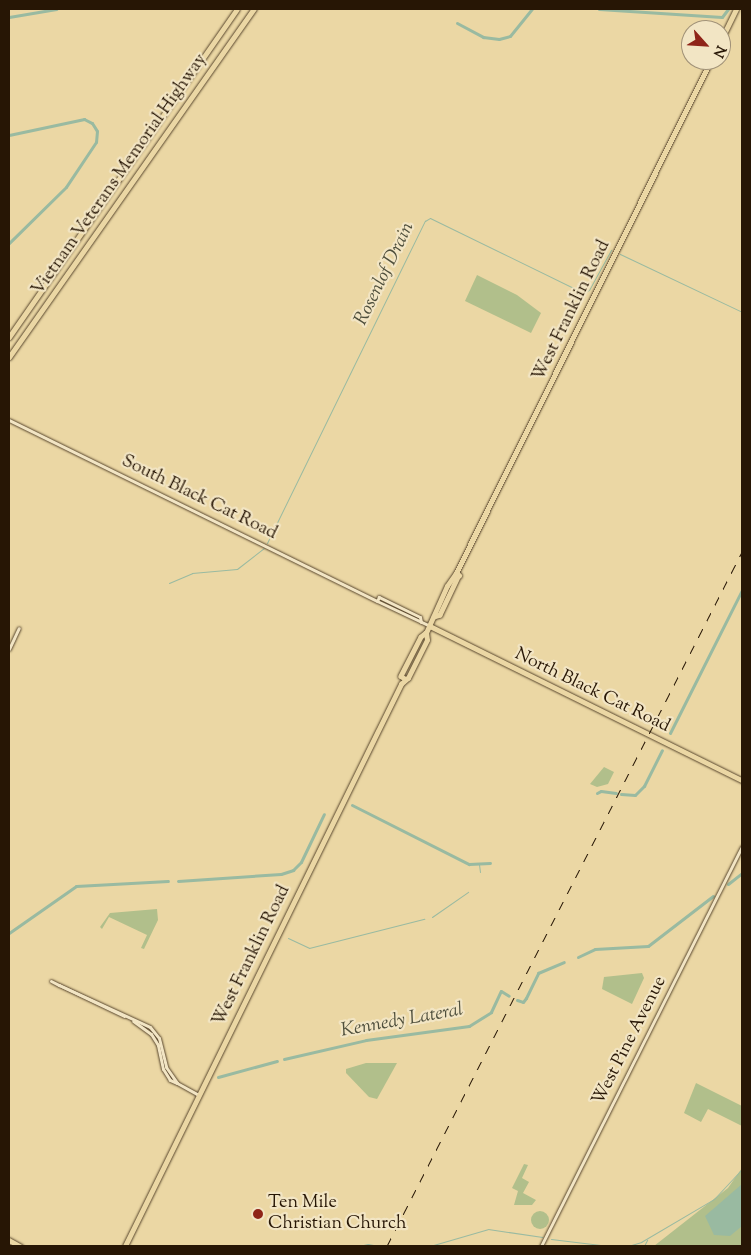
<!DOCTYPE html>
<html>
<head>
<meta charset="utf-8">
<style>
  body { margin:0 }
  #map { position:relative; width:751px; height:1255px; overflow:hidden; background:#ebd7a4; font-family:"Sorts Mill Goudy",serif }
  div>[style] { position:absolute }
  .green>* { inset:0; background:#b1bf8b }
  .round { border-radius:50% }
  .water>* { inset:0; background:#99baa1 }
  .stream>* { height:1px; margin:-0.5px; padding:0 0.5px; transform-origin:0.5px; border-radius:0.5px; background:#99baa1 }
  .canal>* { height:3px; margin:-1.5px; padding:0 1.5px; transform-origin:1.5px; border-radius:1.5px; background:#99baa1 }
  .roads { filter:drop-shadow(0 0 1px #58462d) drop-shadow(0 0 1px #58462d) }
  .minor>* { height:3px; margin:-1.5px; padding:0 1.5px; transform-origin:1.5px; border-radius:1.5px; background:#f2e5c4 }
  .major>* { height:4.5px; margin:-2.25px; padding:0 2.25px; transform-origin:2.25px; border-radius:2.25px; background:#ebd7a4 }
  .highway>* { height:5px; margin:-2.5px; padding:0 2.5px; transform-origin:2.5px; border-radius:2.5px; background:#ebd7a4 }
  .rail>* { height:1px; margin-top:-0.5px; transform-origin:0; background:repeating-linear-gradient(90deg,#271605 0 9px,transparent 0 18px) }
  .dots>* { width:14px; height:14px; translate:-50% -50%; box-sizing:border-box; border:2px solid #f2e5c4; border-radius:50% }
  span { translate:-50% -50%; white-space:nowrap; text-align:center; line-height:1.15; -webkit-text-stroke:4.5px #f2e5c4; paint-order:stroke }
  .street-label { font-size:18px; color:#271605 }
  .poi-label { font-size:18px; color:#271605 }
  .left { translate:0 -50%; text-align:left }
  .water-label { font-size:19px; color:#4f4f3c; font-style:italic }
  .frame { position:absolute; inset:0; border:10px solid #271605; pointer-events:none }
  .north { position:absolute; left:681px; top:20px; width:50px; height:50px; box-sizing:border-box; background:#f2e5c4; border:1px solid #a19278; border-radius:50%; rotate:116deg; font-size:14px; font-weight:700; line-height:20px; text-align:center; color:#271605 }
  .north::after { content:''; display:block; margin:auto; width:18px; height:22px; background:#8f2418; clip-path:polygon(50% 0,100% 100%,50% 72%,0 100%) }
</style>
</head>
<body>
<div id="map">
  <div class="green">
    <div style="clip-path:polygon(477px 275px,517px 295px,541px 313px,531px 333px,465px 301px)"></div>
    <div style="clip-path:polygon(604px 767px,614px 772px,608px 784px,597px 787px,590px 784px)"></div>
    <div style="clip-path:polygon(157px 909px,158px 920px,144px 949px,141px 948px,147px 935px,109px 917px,102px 929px,100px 927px,110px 913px)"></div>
    <div style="clip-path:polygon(642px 973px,644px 978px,632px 1004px,602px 989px,604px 977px)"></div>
    <div style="clip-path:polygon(366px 1063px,397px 1063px,377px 1099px,369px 1097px,346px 1073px,346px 1069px)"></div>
    <div style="clip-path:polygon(696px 1083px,742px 1106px,742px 1126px,708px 1109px,701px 1122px,684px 1113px)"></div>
    <div style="clip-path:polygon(524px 1164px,528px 1165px,522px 1178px,529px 1182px,523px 1193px,536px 1200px,532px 1205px,514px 1205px,518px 1191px,512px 1188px)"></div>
    <div style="clip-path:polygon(742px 1168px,741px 1246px,654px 1246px,728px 1188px)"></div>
    <div class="round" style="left:531px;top:1211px;width:18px;height:18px"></div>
  </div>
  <div class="water">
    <div style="clip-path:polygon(742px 1184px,742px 1226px,730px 1236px,714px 1235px,705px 1216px)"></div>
  </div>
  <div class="stream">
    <div style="left:620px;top:254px;width:135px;rotate:25.4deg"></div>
    <div style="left:267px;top:543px;width:359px;rotate:-63.9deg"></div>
    <div style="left:425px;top:221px;width:6px;rotate:-31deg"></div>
    <div style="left:430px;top:218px;width:171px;rotate:26deg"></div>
    <div style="left:584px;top:293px;width:6px;rotate:-31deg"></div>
    <div style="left:589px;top:290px;width:46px;rotate:-61.2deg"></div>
    <div style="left:169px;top:583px;width:25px;rotate:-23deg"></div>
    <div style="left:192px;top:573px;width:45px;rotate:-5.1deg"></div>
    <div style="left:237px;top:569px;width:34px;rotate:-38deg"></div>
    <div style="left:479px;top:864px;width:8px;rotate:83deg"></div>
    <div style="left:432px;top:917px;width:44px;rotate:-34.8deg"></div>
    <div style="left:288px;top:938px;width:23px;rotate:25deg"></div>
    <div style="left:309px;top:948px;width:119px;rotate:-14.2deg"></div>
    <div style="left:551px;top:1239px;width:58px;rotate:6.9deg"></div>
    <div style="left:359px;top:1246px;width:9px;rotate:-13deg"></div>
    <div style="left:368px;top:1244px;width:11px;rotate:10deg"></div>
    <div style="left:430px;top:1246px;width:60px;rotate:-16.3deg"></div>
    <div style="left:488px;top:1229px;width:55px;rotate:8.4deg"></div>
    <div style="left:628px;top:1246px;width:14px;rotate:-17deg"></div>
    <div style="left:641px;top:1242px;width:85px;rotate:-30.5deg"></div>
    <div style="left:714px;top:1199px;width:41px;rotate:-47deg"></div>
    <div style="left:644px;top:1246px;width:7px;rotate:-63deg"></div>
  </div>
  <div class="canal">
    <div style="left:599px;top:9px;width:123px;rotate:3.7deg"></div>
    <div style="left:722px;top:17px;width:10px;rotate:-53deg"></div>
    <div style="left:9px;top:17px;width:48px;rotate:-9.7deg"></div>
    <div style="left:457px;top:23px;width:30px;rotate:28deg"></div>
    <div style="left:483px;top:37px;width:16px;rotate:7deg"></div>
    <div style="left:499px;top:39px;width:11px;rotate:-15deg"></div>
    <div style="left:510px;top:36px;width:35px;rotate:-51deg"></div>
    <div style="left:9px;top:135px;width:77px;rotate:-12deg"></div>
    <div style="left:84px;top:119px;width:9px;rotate:27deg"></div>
    <div style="left:92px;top:123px;width:9px;rotate:58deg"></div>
    <div style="left:97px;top:131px;width:11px;rotate:95deg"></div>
    <div style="left:96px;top:142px;width:54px;rotate:123.7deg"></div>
    <div style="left:66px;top:187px;width:80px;rotate:135.5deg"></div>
    <div style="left:670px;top:733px;width:160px;rotate:-63.3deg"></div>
    <div style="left:597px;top:793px;width:4px;rotate:-27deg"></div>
    <div style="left:601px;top:791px;width:15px;rotate:8deg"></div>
    <div style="left:621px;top:794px;width:14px;rotate:4deg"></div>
    <div style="left:635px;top:795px;width:13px;rotate:-45deg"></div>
    <div style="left:644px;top:786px;width:40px;rotate:-63.4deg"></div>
    <div style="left:352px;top:805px;width:131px;rotate:26.8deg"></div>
    <div style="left:469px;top:864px;width:21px;rotate:-3deg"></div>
    <div style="left:178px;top:881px;width:103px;rotate:-3.9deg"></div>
    <div style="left:281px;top:874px;width:13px;rotate:-18deg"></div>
    <div style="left:293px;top:870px;width:11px;rotate:-45deg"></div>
    <div style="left:301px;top:862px;width:53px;rotate:-64.4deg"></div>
    <div style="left:728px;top:884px;width:18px;rotate:-38deg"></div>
    <div style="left:9px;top:933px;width:82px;rotate:-35deg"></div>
    <div style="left:76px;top:886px;width:92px;rotate:-3.1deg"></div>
    <div style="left:578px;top:957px;width:19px;rotate:-25deg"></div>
    <div style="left:595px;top:949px;width:53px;rotate:-3.2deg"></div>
    <div style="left:648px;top:946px;width:82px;rotate:-37.6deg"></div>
    <div style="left:517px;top:1000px;width:6px;rotate:18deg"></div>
    <div style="left:523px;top:1002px;width:5px;rotate:-53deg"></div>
    <div style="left:526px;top:998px;width:28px;rotate:-64deg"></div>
    <div style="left:538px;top:973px;width:28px;rotate:-23deg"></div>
    <div style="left:284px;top:1059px;width:84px;rotate:-13deg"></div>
    <div style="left:366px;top:1040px;width:104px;rotate:-7.7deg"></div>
    <div style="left:469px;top:1026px;width:26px;rotate:-32deg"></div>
    <div style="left:491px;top:1012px;width:23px;rotate:-65deg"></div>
    <div style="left:501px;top:991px;width:9px;rotate:32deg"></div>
    <div style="left:218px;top:1077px;width:61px;rotate:-15.2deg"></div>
  </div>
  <div class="roads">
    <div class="minor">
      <div style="left:9px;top:420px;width:410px;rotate:26.2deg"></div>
      <div style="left:421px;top:622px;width:5px;rotate:-101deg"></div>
      <div style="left:420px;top:617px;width:46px;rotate:-154deg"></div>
      <div style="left:379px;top:597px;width:4px;rotate:117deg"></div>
      <div style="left:377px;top:601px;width:59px;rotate:25.3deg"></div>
      <div style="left:9px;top:649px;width:23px;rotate:-65deg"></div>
      <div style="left:51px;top:981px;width:9px;rotate:27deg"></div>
      <div style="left:124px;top:1016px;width:72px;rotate:-154.5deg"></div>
      <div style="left:59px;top:985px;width:100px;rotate:24.8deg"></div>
      <div style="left:150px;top:1027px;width:14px;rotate:51deg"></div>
      <div style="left:159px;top:1038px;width:30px;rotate:76deg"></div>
      <div style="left:166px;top:1067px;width:19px;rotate:55deg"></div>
      <div style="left:177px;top:1083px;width:8px;rotate:-157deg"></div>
      <div style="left:170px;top:1080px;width:13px;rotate:-122deg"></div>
      <div style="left:163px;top:1069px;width:25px;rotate:-102deg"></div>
      <div style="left:158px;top:1045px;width:13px;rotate:-122deg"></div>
      <div style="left:151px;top:1034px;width:22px;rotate:-144deg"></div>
      <div style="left:177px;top:1083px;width:25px;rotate:29deg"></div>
      <div style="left:541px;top:1246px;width:447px;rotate:-63.3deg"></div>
    </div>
    <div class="major">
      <div style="left:721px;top:40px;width:34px;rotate:-64deg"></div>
      <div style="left:456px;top:573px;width:573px;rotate:-63.57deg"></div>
      <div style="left:430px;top:626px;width:348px;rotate:26.3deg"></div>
      <div style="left:426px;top:633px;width:51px;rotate:-65.9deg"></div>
      <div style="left:447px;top:586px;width:16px;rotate:-55deg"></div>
      <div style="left:456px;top:573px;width:4px;rotate:34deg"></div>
      <div style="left:459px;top:575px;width:44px;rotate:115.4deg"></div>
      <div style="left:440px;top:615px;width:6px;rotate:162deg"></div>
      <div style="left:9px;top:1240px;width:13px;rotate:29deg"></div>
      <div style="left:125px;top:1246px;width:626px;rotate:-63.84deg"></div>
      <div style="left:401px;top:684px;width:9px;rotate:-41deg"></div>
      <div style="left:408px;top:678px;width:42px;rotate:-63.4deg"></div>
      <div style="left:427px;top:640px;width:7px;rotate:-98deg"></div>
      <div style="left:426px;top:633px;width:6px;rotate:141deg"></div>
      <div style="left:421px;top:637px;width:44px;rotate:117.1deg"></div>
      <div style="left:401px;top:676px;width:4px;rotate:34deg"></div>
    </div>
    <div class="highway">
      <div style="left:9px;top:337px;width:399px;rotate:-55.2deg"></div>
      <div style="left:9px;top:357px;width:426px;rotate:-54.9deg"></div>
    </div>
  </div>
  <div class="rail">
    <div style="left:387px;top:1246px;width:780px;rotate:-62.91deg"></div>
  </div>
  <div class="dots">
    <div style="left:258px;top:1214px;background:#8f2418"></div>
  </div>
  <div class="street-label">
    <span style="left:120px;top:175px;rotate:-55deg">Vietnam Veterans Memorial Highway</span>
    <span style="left:572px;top:311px;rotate:-64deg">West Franklin Road</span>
    <span style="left:199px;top:498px;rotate:26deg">South Black Cat Road</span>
    <span style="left:592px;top:691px;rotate:26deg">North Black Cat Road</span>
    <span style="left:252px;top:956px;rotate:-64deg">West Franklin Road</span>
    <span style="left:630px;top:1041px;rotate:-63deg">West Pine Avenue</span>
  </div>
  <div class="poi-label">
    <span class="left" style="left:268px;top:1214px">Ten Mile<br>Christian Church</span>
  </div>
  <div class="water-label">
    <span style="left:385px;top:274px;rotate:-64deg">Rosenlof Drain</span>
    <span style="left:402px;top:1021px;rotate:-10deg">Kennedy Lateral</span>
  </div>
  <div class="frame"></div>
  <div class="north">N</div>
</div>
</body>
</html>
